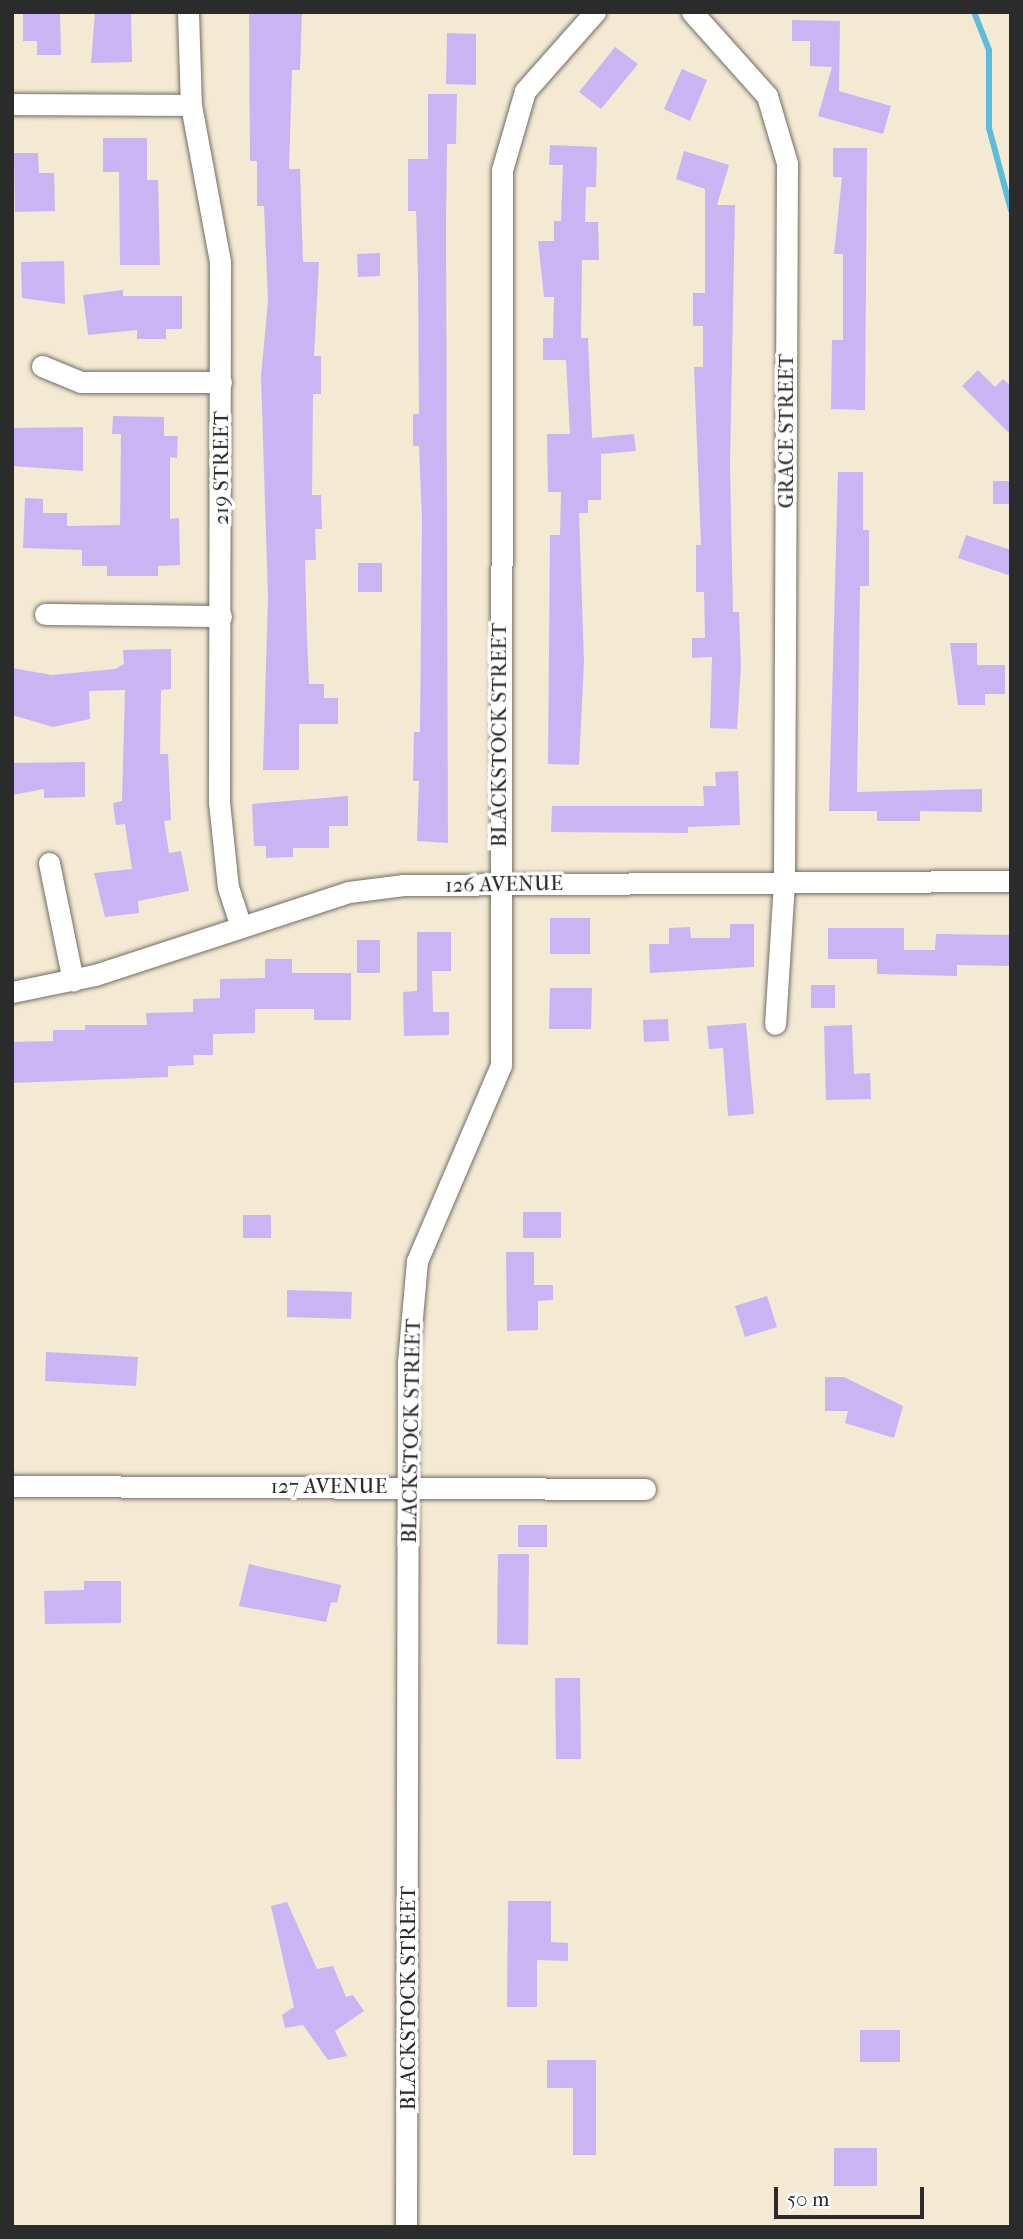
<!DOCTYPE html>
<html>
<head>
<meta charset="utf-8">
<style>
  body { margin:0 }
  #map { position:relative; width:1023px; height:2239px; overflow:hidden; background:#f4e9d3; font-family:"IM FELL French Canon",serif }
  div>[style] { position:absolute }
  .stream>* { height:6px; margin:-3px; padding:0 3px; transform-origin:3px; border-radius:3px; background:#5dbcdb }
  .building>* { inset:0; background:#c9b5f3 }
  .roads { filter:drop-shadow(0 0 2px #716e66) drop-shadow(0 0 2px #716e66) }
  .minor>* { height:21px; margin:-10.5px; padding:0 10.5px; transform-origin:10.5px; border-radius:10.5px; background:#fff }
  span { translate:-50% -50%; white-space:nowrap; text-align:center; line-height:1.15; -webkit-text-stroke:7px #fff; paint-order:stroke }
  .street-label { font-size:21px; color:#2b2b2b }
  .frame { position:absolute; inset:0; border:14px solid #2b2b2b; pointer-events:none }
  .scale { position:absolute; left:774px; top:2187px; width:150px; height:32px; box-sizing:border-box; border:4px solid #2b2b2b; border-top:0; padding-left:9px; font-size:21px; line-height:24px; white-space:nowrap; color:#2b2b2b; -webkit-text-stroke:5px #fff; paint-order:stroke }
</style>
</head>
<body>
<div id="map">
  <div class="stream">
    <div style="left:974px;top:12px;width:41px;rotate:68.5deg"></div>
    <div style="left:989px;top:50px;width:78px;rotate:90deg"></div>
    <div style="left:989px;top:128px;width:85px;rotate:75deg"></div>
  </div>
  <div class="building">
    <div style="clip-path:polygon(23px 12px,60px 12px,61px 55px,37px 55px,37px 41px,23px 41px)"></div>
    <div style="clip-path:polygon(95px 12px,131px 12px,132px 62px,91px 63px)"></div>
    <div style="clip-path:polygon(249px 12px,302px 12px,300px 70px,292px 70px,289px 169px,300px 169px,303px 262px,319px 262px,314px 356px,321px 356px,321px 394px,313px 394px,312px 495px,321px 495px,322px 529px,315px 529px,316px 560px,305px 560px,307px 638px,309px 684px,324px 684px,324px 698px,338px 698px,338px 724px,299px 724px,299px 770px,263px 770px,268px 596px,261px 376px,268px 301px,264px 206px,257px 206px,257px 161px,250px 161px)"></div>
    <div style="clip-path:polygon(792px 20px,840px 21px,839px 91px,891px 106px,883px 134px,818px 116px,832px 67px,810px 66px,810px 41px,792px 41px)"></div>
    <div style="clip-path:polygon(447px 33px,476px 34px,476px 85px,446px 84px)"></div>
    <div style="clip-path:polygon(615px 47px,638px 64px,601px 109px,579px 92px)"></div>
    <div style="clip-path:polygon(682px 69px,707px 80px,690px 121px,664px 109px)"></div>
    <div style="clip-path:polygon(428px 94px,457px 94px,456px 144px,447px 144px,446px 224px,448px 843px,417px 841px,419px 781px,413px 781px,414px 732px,420px 732px,422px 520px,419px 446px,413px 446px,413px 414px,419px 414px,418px 274px,416px 211px,408px 211px,408px 159px,428px 159px)"></div>
    <div style="clip-path:polygon(103px 138px,147px 138px,147px 180px,158px 180px,160px 265px,120px 265px,119px 172px,103px 172px)"></div>
    <div style="clip-path:polygon(550px 145px,597px 147px,596px 187px,586px 187px,585px 222px,598px 222px,599px 260px,582px 260px,581px 338px,588px 338px,592px 438px,634px 434px,636px 451px,601px 454px,601px 500px,588px 500px,588px 513px,579px 513px,584px 661px,579px 765px,548px 764px,550px 535px,560px 535px,561px 492px,548px 492px,547px 434px,570px 434px,566px 360px,543px 360px,543px 338px,553px 338px,554px 297px,544px 297px,538px 241px,554px 241px,554px 221px,561px 221px,563px 165px,549px 165px)"></div>
    <div style="clip-path:polygon(833px 148px,867px 148px,865px 410px,831px 409px,832px 340px,843px 340px,843px 254px,834px 254px,842px 177px,833px 177px)"></div>
    <div style="clip-path:polygon(684px 151px,729px 165px,717px 205px,735px 205px,730px 465px,733px 612px,739px 612px,741px 666px,737px 729px,710px 728px,712px 657px,692px 658px,692px 638px,705px 638px,704px 592px,696px 592px,696px 545px,701px 545px,694px 367px,703px 367px,703px 326px,693px 326px,693px 293px,705px 293px,705px 189px,676px 179px)"></div>
    <div style="clip-path:polygon(14px 153px,38px 153px,39px 173px,54px 173px,55px 211px,15px 212px)"></div>
    <div style="clip-path:polygon(380px 253px,380px 276px,358px 277px,357px 254px)"></div>
    <div style="clip-path:polygon(64px 261px,65px 304px,22px 298px,21px 262px)"></div>
    <div style="clip-path:polygon(123px 290px,123px 296px,182px 296px,182px 329px,166px 329px,166px 339px,137px 339px,137px 330px,88px 335px,83px 295px)"></div>
    <div style="clip-path:polygon(978px 370px,995px 387px,1003px 379px,1011px 386px,1011px 435px,962px 386px)"></div>
    <div style="clip-path:polygon(113px 416px,164px 417px,164px 436px,178px 436px,177px 458px,170px 457px,170px 519px,179px 518px,180px 565px,158px 566px,158px 576px,107px 576px,107px 566px,82px 566px,82px 550px,23px 548px,25px 498px,43px 499px,43px 513px,67px 513px,67px 526px,120px 525px,121px 434px,112px 434px)"></div>
    <div style="clip-path:polygon(83px 427px,83px 471px,12px 466px,12px 428px)"></div>
    <div style="clip-path:polygon(838px 472px,863px 472px,863px 530px,869px 530px,869px 586px,860px 586px,857px 792px,982px 789px,982px 812px,920px 811px,920px 821px,877px 821px,877px 811px,829px 811px)"></div>
    <div style="clip-path:polygon(993px 481px,1011px 481px,1011px 504px,993px 504px)"></div>
    <div style="clip-path:polygon(966px 535px,1011px 550px,1011px 576px,958px 558px)"></div>
    <div style="clip-path:polygon(358px 563px,382px 563px,382px 592px,358px 592px)"></div>
    <div style="clip-path:polygon(950px 643px,977px 643px,977px 665px,1005px 665px,1005px 694px,985px 694px,985px 705px,958px 705px)"></div>
    <div style="clip-path:polygon(171px 649px,171px 689px,161px 690px,160px 754px,168px 754px,171px 820px,164px 821px,169px 853px,181px 851px,189px 891px,138px 901px,139px 913px,105px 917px,94px 873px,132px 869px,125px 824px,116px 825px,113px 803px,122px 801px,125px 690px,89px 691px,90px 719px,53px 727px,12px 715px,12px 668px,52px 675px,115px 669px,124px 664px,123px 650px)"></div>
    <div style="clip-path:polygon(85px 762px,85px 797px,44px 798px,44px 789px,12px 795px,12px 763px)"></div>
    <div style="clip-path:polygon(738px 771px,740px 825px,688px 827px,688px 833px,551px 832px,552px 806px,704px 806px,703px 786px,716px 786px,715px 772px)"></div>
    <div style="clip-path:polygon(348px 796px,348px 826px,329px 826px,329px 848px,293px 848px,293px 857px,266px 858px,266px 846px,254px 846px,252px 804px)"></div>
    <div style="clip-path:polygon(550px 918px,590px 918px,590px 954px,550px 954px)"></div>
    <div style="clip-path:polygon(730px 924px,754px 924px,754px 967px,650px 973px,649px 944px,669px 944px,669px 928px,690px 927px,691px 938px,730px 938px)"></div>
    <div style="clip-path:polygon(828px 928px,904px 928px,904px 950px,935px 950px,936px 934px,1011px 935px,1011px 966px,957px 965px,957px 976px,877px 974px,877px 959px,828px 959px)"></div>
    <div style="clip-path:polygon(417px 932px,451px 932px,451px 971px,432px 971px,433px 1012px,449px 1012px,449px 1035px,404px 1036px,403px 992px,417px 991px)"></div>
    <div style="clip-path:polygon(357px 940px,380px 940px,380px 973px,357px 973px)"></div>
    <div style="clip-path:polygon(265px 959px,292px 959px,292px 973px,351px 973px,351px 1020px,314px 1020px,314px 1009px,255px 1009px,255px 1033px,213px 1034px,213px 1055px,193px 1055px,194px 1065px,168px 1066px,168px 1077px,12px 1083px,12px 1042px,53px 1041px,53px 1030px,85px 1030px,85px 1025px,147px 1025px,146px 1013px,193px 1012px,193px 999px,220px 998px,220px 979px,265px 978px)"></div>
    <div style="clip-path:polygon(811px 985px,835px 985px,835px 1008px,811px 1008px)"></div>
    <div style="clip-path:polygon(550px 988px,592px 988px,591px 1029px,549px 1029px)"></div>
    <div style="clip-path:polygon(668px 1019px,669px 1041px,644px 1042px,643px 1020px)"></div>
    <div style="clip-path:polygon(746px 1023px,754px 1114px,728px 1116px,723px 1048px,709px 1049px,707px 1026px)"></div>
    <div style="clip-path:polygon(852px 1025px,854px 1074px,870px 1073px,871px 1099px,826px 1100px,824px 1026px)"></div>
    <div style="clip-path:polygon(523px 1212px,561px 1212px,561px 1238px,523px 1238px)"></div>
    <div style="clip-path:polygon(243px 1215px,271px 1215px,271px 1238px,243px 1238px)"></div>
    <div style="clip-path:polygon(506px 1252px,534px 1252px,534px 1285px,553px 1285px,553px 1300px,538px 1301px,538px 1330px,507px 1331px)"></div>
    <div style="clip-path:polygon(287px 1290px,352px 1292px,351px 1319px,287px 1317px)"></div>
    <div style="clip-path:polygon(767px 1296px,777px 1327px,745px 1337px,735px 1306px)"></div>
    <div style="clip-path:polygon(46px 1352px,138px 1357px,136px 1386px,45px 1381px)"></div>
    <div style="clip-path:polygon(825px 1377px,844px 1377px,903px 1406px,894px 1438px,845px 1423px,848px 1411px,825px 1411px)"></div>
    <div style="clip-path:polygon(518px 1525px,547px 1525px,547px 1547px,518px 1547px)"></div>
    <div style="clip-path:polygon(498px 1554px,529px 1554px,528px 1645px,497px 1644px)"></div>
    <div style="clip-path:polygon(249px 1564px,341px 1585px,337px 1603px,331px 1602px,326px 1622px,239px 1606px)"></div>
    <div style="clip-path:polygon(84px 1581px,121px 1581px,121px 1623px,45px 1624px,44px 1591px,84px 1590px)"></div>
    <div style="clip-path:polygon(555px 1678px,580px 1678px,581px 1759px,556px 1759px)"></div>
    <div style="clip-path:polygon(508px 1901px,551px 1901px,551px 1942px,568px 1943px,568px 1961px,537px 1960px,537px 2007px,507px 2007px)"></div>
    <div style="clip-path:polygon(287px 1902px,317px 1969px,333px 1966px,346px 1997px,353px 1995px,364px 2011px,335px 2031px,347px 2056px,328px 2060px,303px 2025px,285px 2028px,282px 2015px,294px 2007px,271px 1906px)"></div>
    <div style="clip-path:polygon(860px 2030px,900px 2030px,900px 2062px,860px 2062px)"></div>
    <div style="clip-path:polygon(547px 2060px,596px 2060px,596px 2155px,573px 2155px,573px 2088px,547px 2088px)"></div>
    <div style="clip-path:polygon(834px 2148px,877px 2148px,877px 2186px,834px 2186px)"></div>
  </div>
  <div class="roads">
    <div class="minor">
      <div style="left:188px;top:12px;width:93px;rotate:88.2deg"></div>
      <div style="left:191px;top:105px;width:159px;rotate:79.5deg"></div>
      <div style="left:220px;top:261px;width:541px;rotate:90.11deg"></div>
      <div style="left:219px;top:802px;width:85px;rotate:84deg"></div>
      <div style="left:228px;top:887px;width:39px;rotate:72deg"></div>
      <div style="left:692px;top:12px;width:113px;rotate:48.2deg"></div>
      <div style="left:767px;top:96px;width:70px;rotate:73.4deg"></div>
      <div style="left:787px;top:163px;width:719px;rotate:90.24deg"></div>
      <div style="left:784px;top:882px;width:142px;rotate:93.6deg"></div>
      <div style="left:12px;top:104px;width:179px;rotate:0.3deg"></div>
      <div style="left:42px;top:366px;width:42px;rotate:22.3deg"></div>
      <div style="left:81px;top:382px;width:140px"></div>
      <div style="left:45px;top:614px;width:176px;rotate:0.7deg"></div>
      <div style="left:49px;top:863px;width:120px;rotate:78.5deg"></div>
      <div style="left:12px;top:992px;width:85px;rotate:-11.6deg"></div>
      <div style="left:95px;top:975px;width:267px;rotate:-18.1deg"></div>
      <div style="left:349px;top:892px;width:55px;rotate:-7.3deg"></div>
      <div style="left:404px;top:885px;width:607px;rotate:-0.38deg"></div>
      <div style="left:12px;top:1486px;width:633px;rotate:0.27deg"></div>
      <div style="left:406px;top:2227px;width:865px;rotate:-89.87deg"></div>
      <div style="left:408px;top:1362px;width:101px;rotate:-84.9deg"></div>
      <div style="left:417px;top:1261px;width:213px;rotate:-66.8deg"></div>
      <div style="left:501px;top:1065px;width:895px;rotate:-89.94deg"></div>
      <div style="left:502px;top:170px;width:82px;rotate:-73.8deg"></div>
      <div style="left:525px;top:91px;width:106px;rotate:-48.5deg"></div>
    </div>
  </div>
  <div class="street-label">
    <span style="left:786px;top:431px;rotate:-90deg">GRACE STREET</span>
    <span style="left:221px;top:468px;rotate:-90deg">219 STREET</span>
    <span style="left:499px;top:735px;rotate:-90deg">BLACKSTOCK STREET</span>
    <span style="left:504px;top:884px;rotate:-1deg">126 AVENUE</span>
    <span style="left:411px;top:1431px;rotate:-89deg">BLACKSTOCK STREET</span>
    <span style="left:329px;top:1486px">127 AVENUE</span>
    <span style="left:408px;top:1998px;rotate:-90deg">BLACKSTOCK STREET</span>
  </div>
  <div class="frame"></div>
  <div class="scale">50 m</div>
</div>
</body>
</html>
